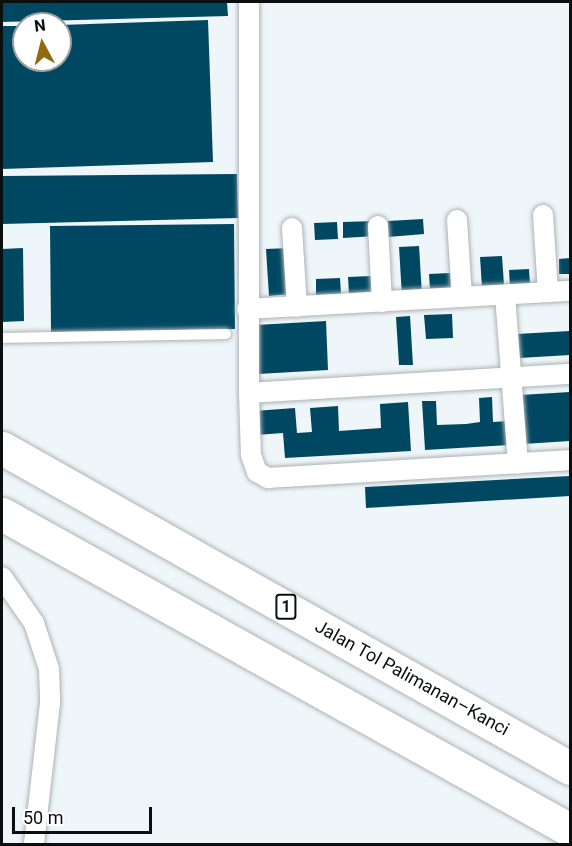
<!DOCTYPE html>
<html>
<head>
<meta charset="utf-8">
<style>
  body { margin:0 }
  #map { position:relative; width:572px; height:846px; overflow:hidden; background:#eff6f9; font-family:Roboto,sans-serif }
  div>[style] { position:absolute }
  .building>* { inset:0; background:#004862 }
  .roads { filter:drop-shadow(0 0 2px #acb2b5) drop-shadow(0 0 2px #acb2b5) }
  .service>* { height:10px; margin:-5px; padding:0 5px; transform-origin:5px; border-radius:5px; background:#fff }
  .minor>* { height:20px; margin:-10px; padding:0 10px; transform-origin:10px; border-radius:10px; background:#fff }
  .motorway>* { height:33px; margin:-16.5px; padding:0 16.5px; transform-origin:16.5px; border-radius:16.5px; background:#fff }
  span { translate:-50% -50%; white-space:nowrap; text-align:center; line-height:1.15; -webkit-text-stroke:6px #fff; paint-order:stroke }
  .shield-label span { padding:2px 4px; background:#fff; border:2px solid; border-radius:4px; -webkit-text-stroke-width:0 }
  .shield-label { font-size:16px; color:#0c0f10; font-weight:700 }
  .street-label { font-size:18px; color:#0c0f10 }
  .frame { position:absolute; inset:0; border:3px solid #0c0f10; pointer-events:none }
  .north { position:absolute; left:12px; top:12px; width:60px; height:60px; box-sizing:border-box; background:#fff; border:2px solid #9e9f9f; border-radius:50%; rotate:353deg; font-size:16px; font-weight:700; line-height:24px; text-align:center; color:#0c0f10 }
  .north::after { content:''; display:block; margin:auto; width:21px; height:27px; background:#916910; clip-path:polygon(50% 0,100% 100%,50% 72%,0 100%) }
  .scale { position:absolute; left:12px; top:807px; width:140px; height:27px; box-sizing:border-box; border:3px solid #0c0f10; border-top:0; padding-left:8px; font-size:18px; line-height:21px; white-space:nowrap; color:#0c0f10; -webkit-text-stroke:4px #fff; paint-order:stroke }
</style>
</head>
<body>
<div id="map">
  <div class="building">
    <div style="clip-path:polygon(2px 2px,227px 2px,228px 16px,2px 22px)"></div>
    <div style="clip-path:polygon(208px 20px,213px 162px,2px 169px,2px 26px,24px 26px,24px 60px,60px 60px,60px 25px)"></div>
    <div style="clip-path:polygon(237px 174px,238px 218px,2px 224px,2px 176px)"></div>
    <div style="clip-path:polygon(423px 219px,424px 234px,388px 237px,388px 221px)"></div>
    <div style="clip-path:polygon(375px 221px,376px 236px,343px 238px,343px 222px)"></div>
    <div style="clip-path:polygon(337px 222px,338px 239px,315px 240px,314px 223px)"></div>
    <div style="clip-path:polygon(234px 224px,235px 329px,51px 332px,50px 226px)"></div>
    <div style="clip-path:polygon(419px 246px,422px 295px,402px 296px,399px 247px)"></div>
    <div style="clip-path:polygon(23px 248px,24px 321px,2px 322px,2px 249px)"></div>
    <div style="clip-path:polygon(290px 248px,292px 294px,269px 296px,266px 249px)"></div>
    <div style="clip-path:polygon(502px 256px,504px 285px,482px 287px,480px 257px)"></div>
    <div style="clip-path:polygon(570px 258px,570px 274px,559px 274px,559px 259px)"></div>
    <div style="clip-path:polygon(529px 269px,530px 284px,510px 286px,509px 270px)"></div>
    <div style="clip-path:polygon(450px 273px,451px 289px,430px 290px,429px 274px)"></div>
    <div style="clip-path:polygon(371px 276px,372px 292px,349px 294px,348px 277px)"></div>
    <div style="clip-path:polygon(340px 278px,341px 294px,316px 295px,316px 279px)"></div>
    <div style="clip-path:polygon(452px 314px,453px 338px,426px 339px,424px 315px)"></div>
    <div style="clip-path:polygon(410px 316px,413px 365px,399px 365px,396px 317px)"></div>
    <div style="clip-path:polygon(326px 321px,328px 370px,258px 374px,256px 325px)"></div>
    <div style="clip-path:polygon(570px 331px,570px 355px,519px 358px,517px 334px)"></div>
    <div style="clip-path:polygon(570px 392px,570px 441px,523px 444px,520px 395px)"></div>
    <div style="clip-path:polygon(492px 397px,493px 422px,508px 421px,509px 445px,425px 450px,422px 401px,436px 401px,437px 425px,466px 424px,480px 422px,479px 398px)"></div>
    <div style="clip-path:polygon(408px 402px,411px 451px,285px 458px,283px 433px,256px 435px,254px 411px,295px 408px,297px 433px,312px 432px,310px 408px,338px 406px,339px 431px,381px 428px,380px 404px)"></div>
    <div style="clip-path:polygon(570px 476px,570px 496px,366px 508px,365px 487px)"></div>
  </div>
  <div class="roads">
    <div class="service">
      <div style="left:2px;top:338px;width:224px;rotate:-1deg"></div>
    </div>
    <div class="minor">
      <div style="left:249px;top:2px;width:391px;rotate:90deg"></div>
      <div style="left:249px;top:393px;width:62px;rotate:88.2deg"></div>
      <div style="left:251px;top:455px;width:18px;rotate:71deg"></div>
      <div style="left:257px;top:472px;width:13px;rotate:29deg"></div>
      <div style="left:268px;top:478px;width:303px;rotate:-3.4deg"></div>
      <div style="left:543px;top:215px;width:77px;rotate:86.3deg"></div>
      <div style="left:457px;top:220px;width:77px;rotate:86.3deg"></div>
      <div style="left:378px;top:226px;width:76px;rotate:87deg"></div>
      <div style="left:292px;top:228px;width:79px;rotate:86.4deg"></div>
      <div style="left:505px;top:295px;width:169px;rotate:85.6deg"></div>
      <div style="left:247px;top:309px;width:324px;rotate:-3.2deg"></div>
      <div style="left:249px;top:393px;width:322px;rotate:-3.4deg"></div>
      <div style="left:2px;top:577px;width:56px;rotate:55.2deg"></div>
      <div style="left:34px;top:623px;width:48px;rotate:71.9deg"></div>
      <div style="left:49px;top:669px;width:34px;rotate:88deg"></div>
      <div style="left:50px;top:703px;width:142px;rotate:96.5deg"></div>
    </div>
    <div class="motorway">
      <div style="left:2px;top:448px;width:652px;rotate:29.4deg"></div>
      <div style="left:2px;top:514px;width:650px;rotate:29.09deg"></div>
    </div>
  </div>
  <div class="shield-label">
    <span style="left:286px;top:607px">1</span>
  </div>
  <div class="street-label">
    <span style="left:412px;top:678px;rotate:29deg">Jalan Tol Palimanan–Kanci</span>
  </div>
  <div class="frame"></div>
  <div class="north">N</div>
  <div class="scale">50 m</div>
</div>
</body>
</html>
